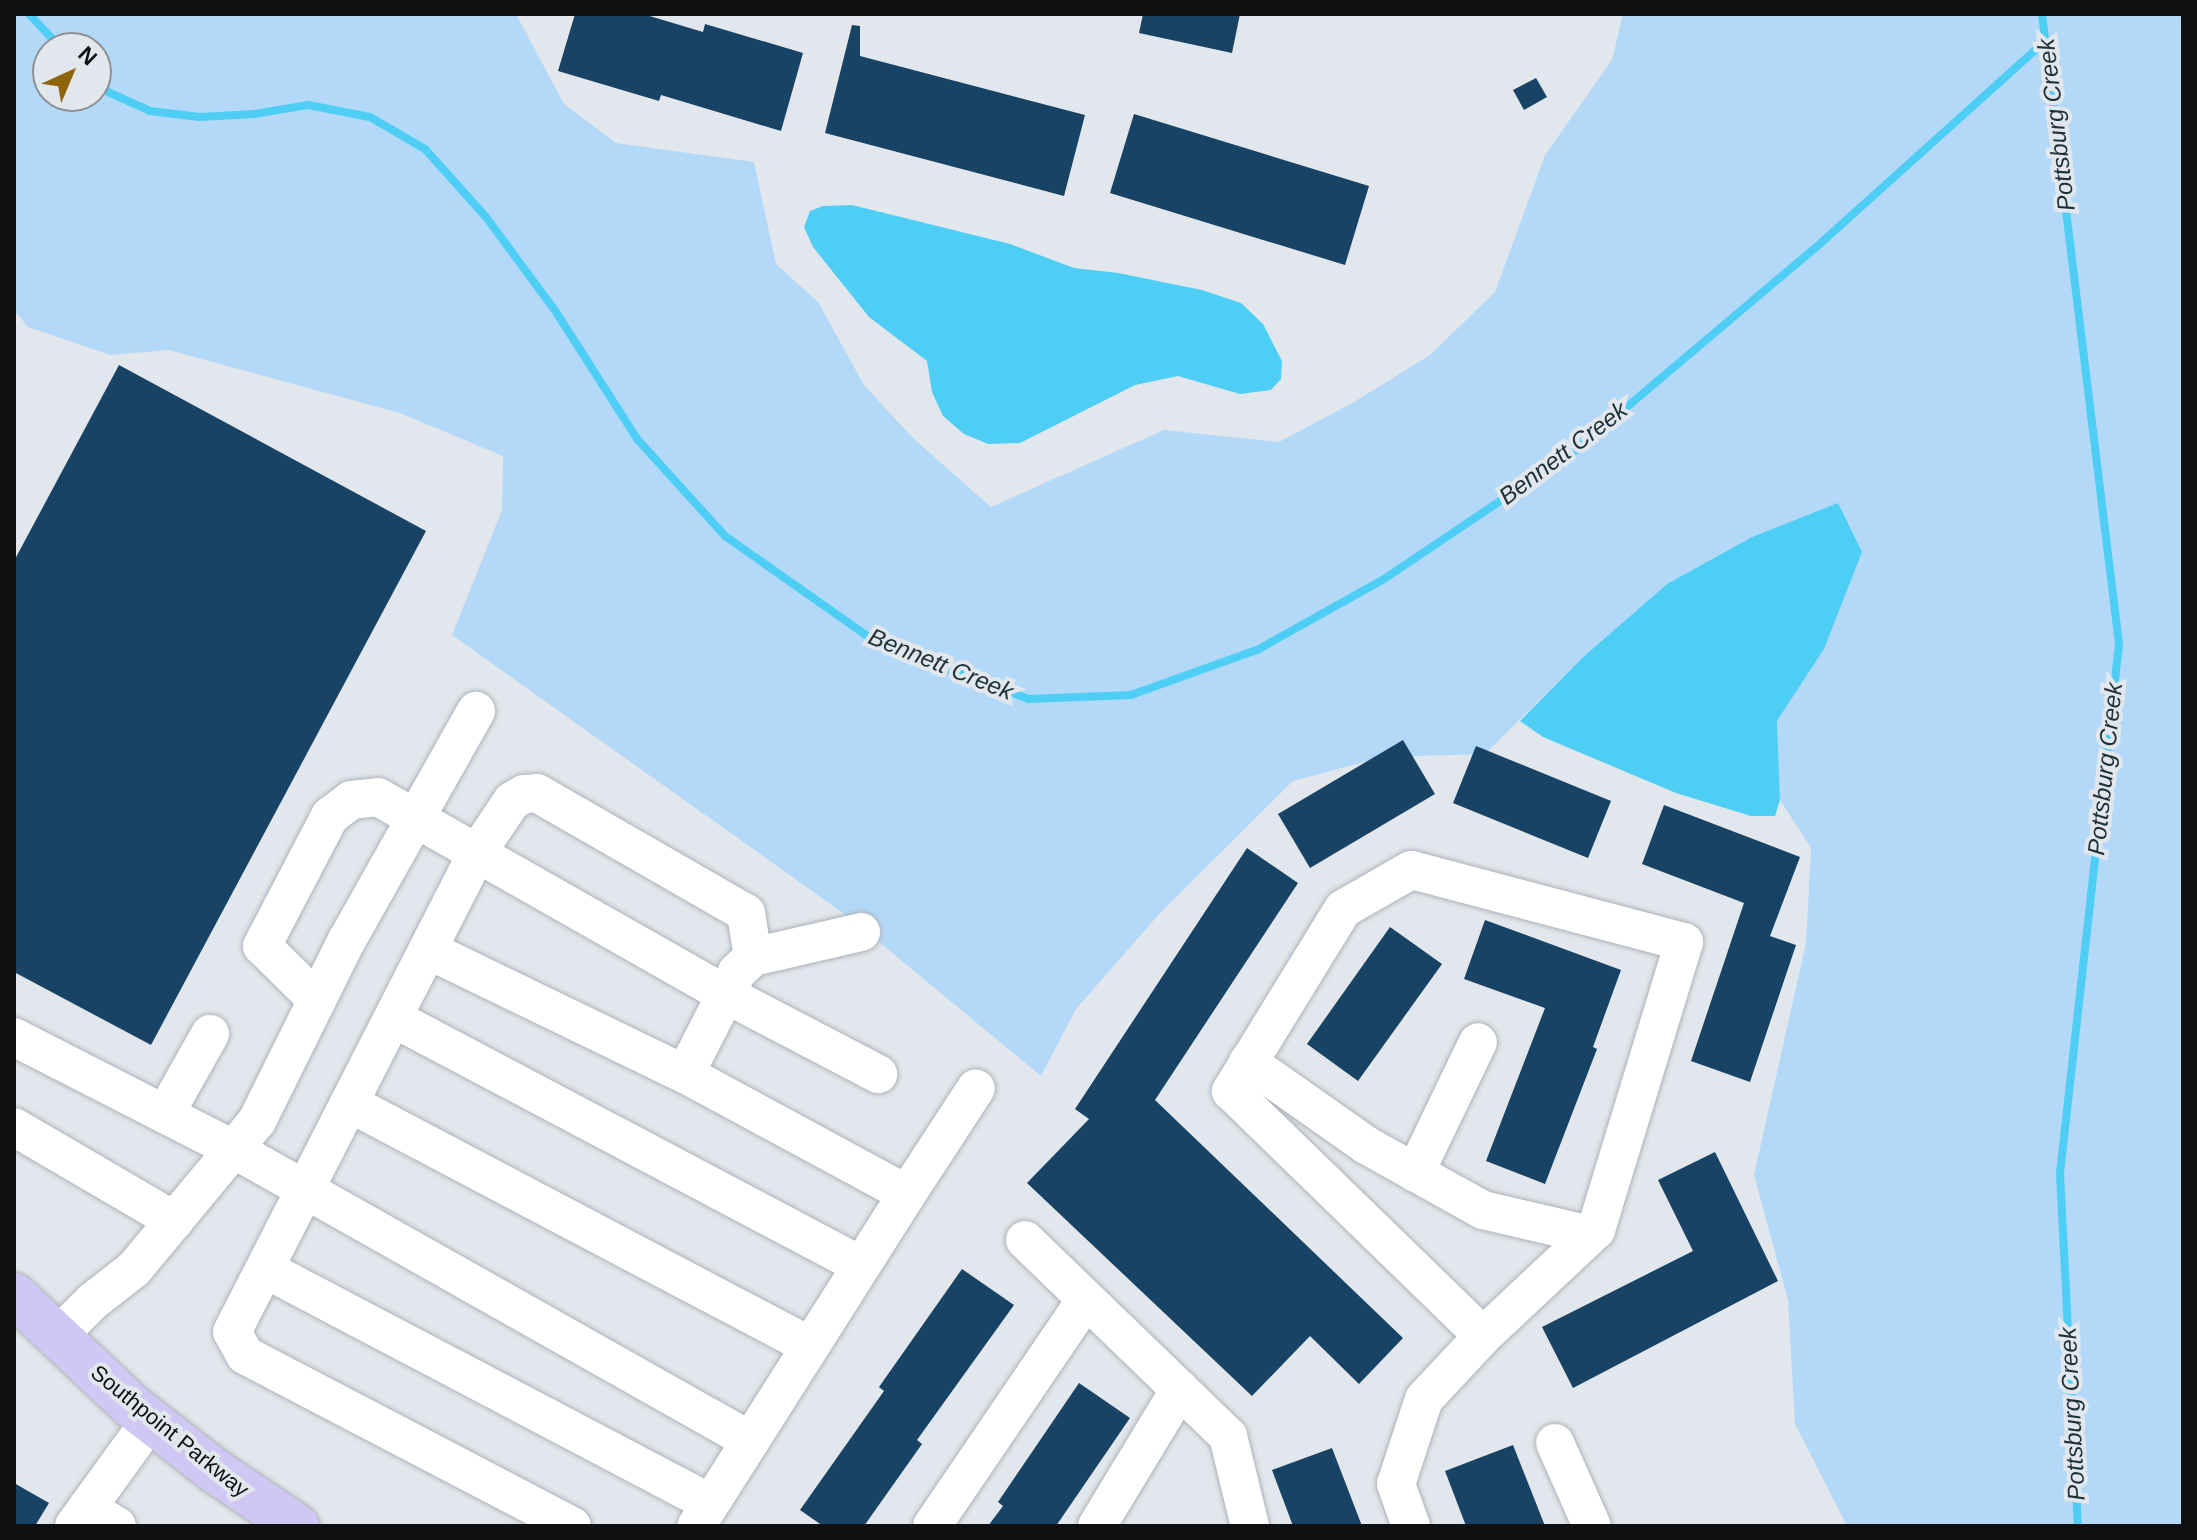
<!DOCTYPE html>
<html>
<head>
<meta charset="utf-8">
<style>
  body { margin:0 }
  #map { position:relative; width:2197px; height:1540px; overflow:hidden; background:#e1e7ec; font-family:Arial,sans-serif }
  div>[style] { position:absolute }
  .green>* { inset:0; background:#b4d9f8 }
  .water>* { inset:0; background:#4ecef4 }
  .stream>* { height:8px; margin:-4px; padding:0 4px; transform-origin:4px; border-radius:4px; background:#4ecef4 }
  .building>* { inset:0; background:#184364 }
  .roads { filter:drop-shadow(0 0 2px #adb2b8) drop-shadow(0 0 2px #adb2b8) }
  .minor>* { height:38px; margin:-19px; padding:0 19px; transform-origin:19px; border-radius:19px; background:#fff }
  .major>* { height:44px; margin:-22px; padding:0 22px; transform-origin:22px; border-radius:22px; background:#d0c7f5 }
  span { translate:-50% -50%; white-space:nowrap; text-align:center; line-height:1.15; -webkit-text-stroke:8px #e1e7ec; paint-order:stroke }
  .street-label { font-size:22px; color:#0e1012 }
  .water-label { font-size:24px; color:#1c3139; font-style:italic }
  .frame { position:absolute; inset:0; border:16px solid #0e1012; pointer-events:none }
  .north { position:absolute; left:32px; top:32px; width:80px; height:80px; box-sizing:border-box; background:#e1e7ec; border:2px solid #8d9195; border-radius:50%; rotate:44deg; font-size:22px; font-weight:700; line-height:32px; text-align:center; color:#0e1012 }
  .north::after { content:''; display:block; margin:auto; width:28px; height:36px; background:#8f650c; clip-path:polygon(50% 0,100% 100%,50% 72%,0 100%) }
</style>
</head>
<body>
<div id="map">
  <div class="green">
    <div style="clip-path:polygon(evenodd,14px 14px,516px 14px,564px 104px,616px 143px,754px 162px,776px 264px,818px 302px,864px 385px,913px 438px,991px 507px,1164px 430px,1279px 442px,1354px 402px,1430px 355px,1495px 292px,1545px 155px,1612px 60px,1623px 14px,2183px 14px,2183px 1525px,1847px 1526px,1795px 1424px,1788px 1300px,1754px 1175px,1806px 943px,1811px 848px,1780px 800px,1777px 721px,1824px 649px,1838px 504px,1752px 537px,1667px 584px,1582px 658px,1485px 754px,1383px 757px,1293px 781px,1160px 913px,1076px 1009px,1041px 1076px,850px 918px,452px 635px,502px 510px,503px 456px,400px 413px,169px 350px,110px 355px,28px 327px,14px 310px,14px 14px,48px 48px,96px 48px,96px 96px,48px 96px,48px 48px)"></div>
  </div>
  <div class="water">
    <div style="clip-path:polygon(852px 205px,1010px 244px,1074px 268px,1118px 273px,1202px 290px,1241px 303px,1263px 324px,1282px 361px,1281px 379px,1271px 390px,1240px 394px,1178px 376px,1135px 385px,1020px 443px,988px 444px,964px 434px,943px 416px,932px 392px,927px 361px,869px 317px,813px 247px,804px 227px,810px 211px,823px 206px)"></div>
    <div style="clip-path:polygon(1838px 503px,1862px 552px,1824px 649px,1777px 721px,1780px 800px,1775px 816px,1751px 816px,1676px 793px,1543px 737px,1520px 721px,1582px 658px,1667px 584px,1752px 537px)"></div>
  </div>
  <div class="stream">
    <div style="left:29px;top:14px;width:47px;rotate:46.7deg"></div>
    <div style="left:2042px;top:14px;width:635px;rotate:83.03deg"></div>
    <div style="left:2119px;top:644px;width:532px;rotate:96.36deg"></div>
    <div style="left:2060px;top:1173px;width:353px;rotate:87.1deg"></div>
    <div style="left:96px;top:80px;width:17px;rotate:45deg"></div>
    <div style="left:108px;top:92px;width:46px;rotate:24.3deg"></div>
    <div style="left:150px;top:111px;width:50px;rotate:6.8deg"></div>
    <div style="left:200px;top:117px;width:54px;rotate:-3.2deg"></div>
    <div style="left:254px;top:114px;width:55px;rotate:-9.5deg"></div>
    <div style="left:308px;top:105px;width:63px;rotate:11deg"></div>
    <div style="left:370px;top:117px;width:64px;rotate:30.2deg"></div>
    <div style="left:425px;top:149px;width:91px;rotate:48.1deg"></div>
    <div style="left:486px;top:217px;width:118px;rotate:53.6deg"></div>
    <div style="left:556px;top:312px;width:152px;rotate:57.4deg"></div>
    <div style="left:638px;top:440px;width:130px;rotate:47.8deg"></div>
    <div style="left:725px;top:536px;width:186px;rotate:35.1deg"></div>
    <div style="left:877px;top:643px;width:162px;rotate:20.2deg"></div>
    <div style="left:1029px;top:699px;width:102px;rotate:-2.2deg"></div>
    <div style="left:1131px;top:695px;width:134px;rotate:-19.7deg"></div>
    <div style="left:1257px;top:650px;width:145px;rotate:-29.2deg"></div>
    <div style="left:1384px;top:579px;width:231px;rotate:-33.9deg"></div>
    <div style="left:1576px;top:450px;width:324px;rotate:-40.2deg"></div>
    <div style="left:1823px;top:241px;width:300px;rotate:-42deg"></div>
  </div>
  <div class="building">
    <div style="clip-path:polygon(575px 14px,643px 14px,703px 32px,705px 24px,803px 53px,781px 131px,661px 95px,659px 101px,558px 71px)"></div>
    <div style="clip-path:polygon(1143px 14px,1240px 14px,1232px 53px,1139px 33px)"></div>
    <div style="clip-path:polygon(852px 25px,860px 26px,860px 56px,1085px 115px,1064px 196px,825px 133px)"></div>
    <div style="clip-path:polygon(1536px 78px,1547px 97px,1524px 110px,1513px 90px)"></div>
    <div style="clip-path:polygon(1134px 114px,1369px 186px,1345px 265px,1110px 193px)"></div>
    <div style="clip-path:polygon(119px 365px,426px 531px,151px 1045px,14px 972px,14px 561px)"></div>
    <div style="clip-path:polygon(1403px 740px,1435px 794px,1310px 868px,1278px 814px)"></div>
    <div style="clip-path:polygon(1476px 746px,1611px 801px,1588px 858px,1453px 803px)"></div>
    <div style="clip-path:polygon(1664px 805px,1800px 857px,1770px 936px,1796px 945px,1750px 1082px,1691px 1061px,1744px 903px,1642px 864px)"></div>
    <div style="clip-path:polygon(1247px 848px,1298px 883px,1155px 1100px,1403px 1338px,1359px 1384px,1310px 1336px,1252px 1396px,1027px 1183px,1089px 1119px,1075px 1109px)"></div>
    <div style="clip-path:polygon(1485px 920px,1621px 970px,1593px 1047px,1597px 1049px,1545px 1184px,1486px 1161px,1545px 1008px,1464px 979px)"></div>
    <div style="clip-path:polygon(1390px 927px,1442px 964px,1358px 1081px,1307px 1044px)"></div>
    <div style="clip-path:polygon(1715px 1152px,1778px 1281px,1573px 1388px,1542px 1327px,1693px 1251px,1658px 1180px)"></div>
    <div style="clip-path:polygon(962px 1269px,1014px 1305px,917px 1440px,922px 1444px,864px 1526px,823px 1526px,800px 1510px,884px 1391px,879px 1387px)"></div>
    <div style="clip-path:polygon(1079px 1383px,1130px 1418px,1056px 1526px,988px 1526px,1003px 1506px,998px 1502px)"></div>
    <div style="clip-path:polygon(1513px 1445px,1545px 1526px,1466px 1526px,1445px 1471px)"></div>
    <div style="clip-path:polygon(1332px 1448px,1362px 1526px,1293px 1526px,1272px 1470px)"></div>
    <div style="clip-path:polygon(14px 1483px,49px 1503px,35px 1526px,14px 1526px)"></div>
  </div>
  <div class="roads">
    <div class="minor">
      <div style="left:428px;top:950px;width:285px;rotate:25.8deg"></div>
      <div style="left:753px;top:957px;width:111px;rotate:-13deg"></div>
      <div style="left:317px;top:1000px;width:77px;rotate:-135.5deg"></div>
      <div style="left:262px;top:946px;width:147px;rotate:-62.4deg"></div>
      <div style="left:330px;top:816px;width:26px;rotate:-37deg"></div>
      <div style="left:351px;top:800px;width:27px;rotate:-6deg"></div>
      <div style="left:378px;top:797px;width:399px;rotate:29.6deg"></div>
      <div style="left:725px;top:994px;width:173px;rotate:27.6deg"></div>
      <div style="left:393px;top:1018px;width:528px;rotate:27.87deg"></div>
      <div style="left:14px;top:1037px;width:248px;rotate:27.1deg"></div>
      <div style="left:235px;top:1150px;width:592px;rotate:29.42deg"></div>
      <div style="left:1248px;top:1062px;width:144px;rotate:35.1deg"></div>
      <div style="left:1366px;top:1145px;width:134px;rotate:29.1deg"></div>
      <div style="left:1483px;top:1210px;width:110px;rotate:13.2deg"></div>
      <div style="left:349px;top:1103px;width:521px;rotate:27.79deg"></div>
      <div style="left:165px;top:1114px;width:92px;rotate:-60.6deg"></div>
      <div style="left:14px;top:1127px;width:186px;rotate:30.3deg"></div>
      <div style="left:1415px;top:1173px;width:145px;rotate:-64.3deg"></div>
      <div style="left:907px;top:1194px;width:126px;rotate:-56.9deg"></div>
      <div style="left:1025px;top:1240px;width:282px;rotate:44deg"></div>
      <div style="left:1228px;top:1436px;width:93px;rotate:76.3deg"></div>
      <div style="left:265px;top:1269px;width:503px;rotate:27.74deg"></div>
      <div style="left:57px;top:1337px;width:51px;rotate:-45deg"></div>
      <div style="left:93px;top:1301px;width:52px;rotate:-38deg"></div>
      <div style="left:134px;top:1269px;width:192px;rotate:-50.3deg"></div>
      <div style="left:257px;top:1121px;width:202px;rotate:-63.6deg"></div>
      <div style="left:347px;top:940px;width:263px;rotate:-60.6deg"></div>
      <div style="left:1555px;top:1443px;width:91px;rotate:66deg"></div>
      <div style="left:87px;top:1508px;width:35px;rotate:31deg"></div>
      <div style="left:74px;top:1526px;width:130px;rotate:-54.1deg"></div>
      <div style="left:572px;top:1526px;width:369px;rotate:-152.4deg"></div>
      <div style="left:245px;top:1355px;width:26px;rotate:-119deg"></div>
      <div style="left:232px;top:1332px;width:538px;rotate:-62.91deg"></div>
      <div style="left:477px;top:853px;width:63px;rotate:-56.1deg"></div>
      <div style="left:512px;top:801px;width:14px;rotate:-30deg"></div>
      <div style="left:524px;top:794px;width:13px;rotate:-4deg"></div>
      <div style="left:537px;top:793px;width:241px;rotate:29.9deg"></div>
      <div style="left:746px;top:913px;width:45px;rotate:81deg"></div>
      <div style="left:753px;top:957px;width:22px;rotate:137deg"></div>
      <div style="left:737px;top:972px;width:114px;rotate:117deg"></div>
      <div style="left:685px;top:1074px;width:252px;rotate:28.4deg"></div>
      <div style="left:907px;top:1194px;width:393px;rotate:122.4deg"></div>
      <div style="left:932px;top:1526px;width:274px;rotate:-55.8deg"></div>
      <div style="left:1097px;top:1526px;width:160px;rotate:-58.8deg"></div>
      <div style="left:1411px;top:1526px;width:45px;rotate:-109.7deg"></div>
      <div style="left:1396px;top:1484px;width:89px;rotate:-71.8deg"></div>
      <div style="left:1424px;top:1399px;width:86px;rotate:-46.9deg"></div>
      <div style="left:1483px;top:1336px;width:155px;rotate:-43.2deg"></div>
      <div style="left:1596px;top:1230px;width:301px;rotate:-73deg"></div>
      <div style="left:1684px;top:942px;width:282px;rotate:-165.2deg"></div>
      <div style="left:1411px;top:870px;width:78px;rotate:150.2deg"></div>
      <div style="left:1343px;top:909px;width:214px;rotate:121.6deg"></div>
      <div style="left:1231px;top:1091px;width:351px;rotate:44.2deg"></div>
    </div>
    <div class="major">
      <div style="left:14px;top:1295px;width:163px;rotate:43.3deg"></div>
      <div style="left:133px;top:1407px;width:104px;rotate:38deg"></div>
      <div style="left:215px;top:1471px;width:99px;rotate:33.9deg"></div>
    </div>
  </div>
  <div class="street-label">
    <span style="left:170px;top:1431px;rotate:39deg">Southpoint Parkway</span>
  </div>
  <div class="water-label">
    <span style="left:2056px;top:125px;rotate:-97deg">Pottsburg Creek</span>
    <span style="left:1563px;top:453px;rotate:-37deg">Bennett Creek</span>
    <span style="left:941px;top:664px;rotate:22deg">Bennett Creek</span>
    <span style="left:2105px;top:769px;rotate:-84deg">Pottsburg Creek</span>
    <span style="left:2072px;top:1414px;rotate:-93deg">Pottsburg Creek</span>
  </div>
  <div class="frame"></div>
  <div class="north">N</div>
</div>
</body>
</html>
